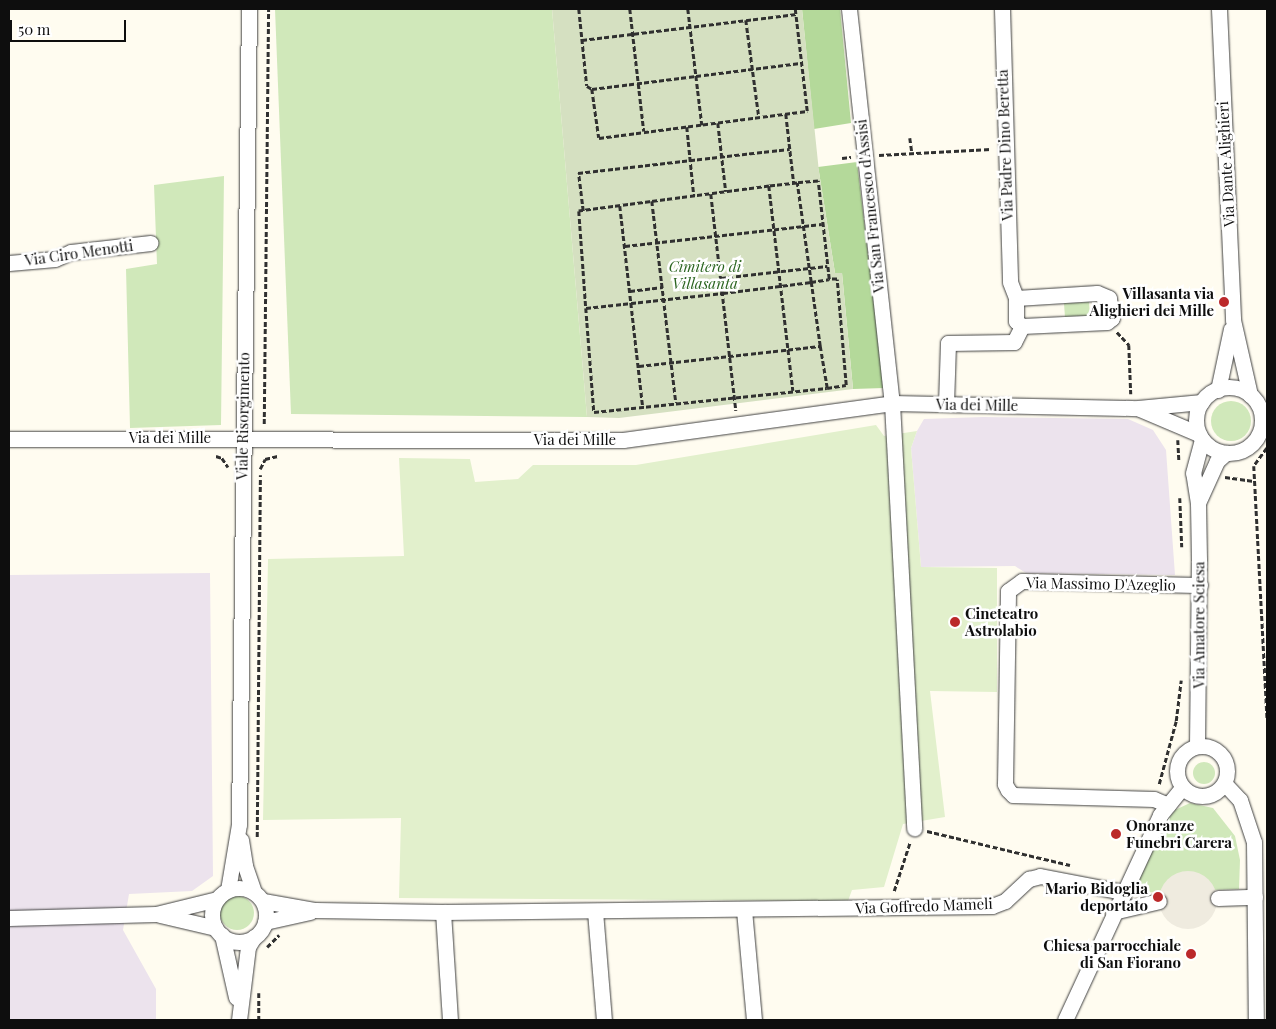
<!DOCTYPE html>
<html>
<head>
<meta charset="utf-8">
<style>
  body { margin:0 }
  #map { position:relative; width:1276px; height:1029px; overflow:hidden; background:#fffcf0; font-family:"Playfair Display",serif }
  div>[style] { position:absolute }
  .industrial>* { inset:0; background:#ece3ed }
  .green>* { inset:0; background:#d0e8ba }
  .round { border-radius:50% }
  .forest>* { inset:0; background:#b4d99a }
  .cemetery>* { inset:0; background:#d5e0c1 }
  .pitch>* { inset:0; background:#e2f0cc }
  .plaza>* { inset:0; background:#efebdf }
  .path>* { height:2.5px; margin-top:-1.25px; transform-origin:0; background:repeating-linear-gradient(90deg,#303030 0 5px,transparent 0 7.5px) }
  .roads { filter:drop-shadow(0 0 1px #414141) drop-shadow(0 0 1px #414141) }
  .minor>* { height:15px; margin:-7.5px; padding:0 7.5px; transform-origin:7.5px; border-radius:7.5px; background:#fff }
  .minor>.ring { margin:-7.5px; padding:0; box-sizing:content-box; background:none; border:15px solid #fff; border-radius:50% }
  .dots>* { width:14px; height:14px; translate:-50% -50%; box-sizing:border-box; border:2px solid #fff; border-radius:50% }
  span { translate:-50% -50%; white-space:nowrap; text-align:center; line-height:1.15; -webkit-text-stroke:5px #fff; paint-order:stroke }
  .street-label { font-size:15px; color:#0e0e0e }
  .park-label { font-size:15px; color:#2b6520; font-style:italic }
  .poi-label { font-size:15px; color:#0e0e0e; font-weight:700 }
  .right { translate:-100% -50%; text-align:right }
  .left { translate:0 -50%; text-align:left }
  .frame { position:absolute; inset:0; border:10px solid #0e0e0e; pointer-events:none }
  .scale { position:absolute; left:10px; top:20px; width:116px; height:22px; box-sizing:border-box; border:2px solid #0e0e0e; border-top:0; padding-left:6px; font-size:15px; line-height:18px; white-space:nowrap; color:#0e0e0e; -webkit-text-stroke:4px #fff; paint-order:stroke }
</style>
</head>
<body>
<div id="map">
  <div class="industrial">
    <div style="clip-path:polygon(983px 417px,1128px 419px,1153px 430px,1166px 450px,1175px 575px,1026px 573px,1015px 566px,921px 567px,911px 448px,917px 431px,924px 419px)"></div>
    <div style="clip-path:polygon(210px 573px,213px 876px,192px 891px,129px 894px,123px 930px,156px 989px,156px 1020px,9px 1020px,9px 575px)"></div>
  </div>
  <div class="green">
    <div style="clip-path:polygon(275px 9px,552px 9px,587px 417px,291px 414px)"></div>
    <div style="clip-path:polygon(224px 176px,221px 425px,130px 428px,126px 269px,157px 264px,154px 185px)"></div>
    <div style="clip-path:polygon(1089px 302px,1090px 317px,1065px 318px,1064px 303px)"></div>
    <div class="round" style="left:1211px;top:401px;width:40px;height:40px"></div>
    <div class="round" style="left:1193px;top:762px;width:22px;height:22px"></div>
    <div style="clip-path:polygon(1190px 803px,1213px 808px,1235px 836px,1240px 860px,1239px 889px,1133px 893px,1166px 822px,1175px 810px)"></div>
    <div class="round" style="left:220px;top:896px;width:34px;height:34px"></div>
  </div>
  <div class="forest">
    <div style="clip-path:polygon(802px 9px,840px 9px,851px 123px,814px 129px)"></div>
    <div style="clip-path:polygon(857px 162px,884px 388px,853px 389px,842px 273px,835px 273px,819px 172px,818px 167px)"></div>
  </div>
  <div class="cemetery">
    <div style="clip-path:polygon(552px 9px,802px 9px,819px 172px,835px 273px,842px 273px,853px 389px,619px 418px,587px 417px)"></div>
  </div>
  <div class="pitch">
    <div style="clip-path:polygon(876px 425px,884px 436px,917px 431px,911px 448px,921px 567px,997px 568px,997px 692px,930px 691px,945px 817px,903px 824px,884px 887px,852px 890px,848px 901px,399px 898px,401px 818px,263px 820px,268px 559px,404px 556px,399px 458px,470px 459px,475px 482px,518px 479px,533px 465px,636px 465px)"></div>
  </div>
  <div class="plaza">
    <div class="round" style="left:1159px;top:871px;width:58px;height:58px"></div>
  </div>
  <div class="path">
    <div style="left:579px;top:9px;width:77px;rotate:84.1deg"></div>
    <div style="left:587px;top:86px;width:6px;rotate:31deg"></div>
    <div style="left:592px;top:89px;width:212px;rotate:-7.1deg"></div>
    <div style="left:630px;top:9px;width:123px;rotate:83.5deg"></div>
    <div style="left:688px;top:9px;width:117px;rotate:83.1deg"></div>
    <div style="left:746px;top:20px;width:98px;rotate:82.4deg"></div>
    <div style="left:582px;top:40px;width:216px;rotate:-6.9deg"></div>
    <div style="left:592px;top:89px;width:49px;rotate:81.9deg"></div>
    <div style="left:599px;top:138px;width:210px;rotate:-7.4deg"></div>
    <div style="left:807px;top:111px;width:103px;rotate:-96.7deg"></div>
    <div style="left:786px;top:114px;width:70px;rotate:83.5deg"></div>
    <div style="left:718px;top:123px;width:69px;rotate:83.4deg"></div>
    <div style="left:687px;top:127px;width:69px;rotate:84.2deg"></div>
    <div style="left:910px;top:138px;width:15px;rotate:82deg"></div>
    <div style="left:879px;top:155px;width:112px;rotate:-3.1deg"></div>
    <div style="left:842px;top:158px;width:9px;rotate:-6deg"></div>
    <div style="left:769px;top:186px;width:206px;rotate:83.3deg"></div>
    <div style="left:711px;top:194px;width:218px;rotate:83.4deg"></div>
    <div style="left:652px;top:201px;width:203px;rotate:83.2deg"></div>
    <div style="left:620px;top:206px;width:202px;rotate:83.5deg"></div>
    <div style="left:583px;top:211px;width:38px;rotate:-97deg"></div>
    <div style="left:578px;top:173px;width:213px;rotate:-6.5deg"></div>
    <div style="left:625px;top:246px;width:198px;rotate:-6.4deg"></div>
    <div style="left:721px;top:278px;width:107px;rotate:-6.5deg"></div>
    <div style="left:630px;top:291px;width:33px;rotate:-7deg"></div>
    <div style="left:586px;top:308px;width:138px;rotate:-6.2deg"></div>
    <div style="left:723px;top:293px;width:89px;rotate:-7.1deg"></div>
    <div style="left:811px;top:282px;width:18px;rotate:-9deg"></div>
    <div style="left:829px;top:279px;width:99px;rotate:-96.4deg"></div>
    <div style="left:818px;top:181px;width:21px;rotate:175deg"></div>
    <div style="left:797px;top:183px;width:28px;rotate:174deg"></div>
    <div style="left:769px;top:186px;width:192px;rotate:172.5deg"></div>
    <div style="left:579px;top:211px;width:97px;rotate:85.9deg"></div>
    <div style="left:586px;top:308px;width:104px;rotate:85.6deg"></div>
    <div style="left:594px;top:412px;width:234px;rotate:-5.9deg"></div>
    <div style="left:827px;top:388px;width:43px;rotate:-99.5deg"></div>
    <div style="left:820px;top:346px;width:65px;rotate:-98deg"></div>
    <div style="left:811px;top:282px;width:14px;rotate:-98deg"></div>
    <div style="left:809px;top:268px;width:86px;rotate:-98deg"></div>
    <div style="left:1117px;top:332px;width:18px;rotate:47deg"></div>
    <div style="left:1129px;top:345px;width:49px;rotate:87.7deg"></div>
    <div style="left:639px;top:366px;width:182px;rotate:-6.3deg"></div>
    <div style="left:827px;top:388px;width:19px;rotate:-9deg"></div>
    <div style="left:846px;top:385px;width:106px;rotate:-94.9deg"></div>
    <div style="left:837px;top:279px;width:8px;rotate:180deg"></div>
    <div style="left:264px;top:424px;width:415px;rotate:-89.4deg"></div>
    <div style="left:1178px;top:440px;width:22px;rotate:87deg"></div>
    <div style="left:1267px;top:448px;width:22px;rotate:126deg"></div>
    <div style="left:1254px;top:466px;width:252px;rotate:87deg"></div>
    <div style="left:216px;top:456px;width:6px;rotate:18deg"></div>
    <div style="left:222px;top:458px;width:11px;rotate:56deg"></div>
    <div style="left:260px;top:469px;width:11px;rotate:-63deg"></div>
    <div style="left:265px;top:459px;width:13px;rotate:-13deg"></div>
    <div style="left:1225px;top:477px;width:29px;rotate:8deg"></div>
    <div style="left:1180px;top:498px;width:49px;rotate:87.7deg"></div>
    <div style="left:1159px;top:784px;width:65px;rotate:-74.9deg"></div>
    <div style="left:1176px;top:721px;width:41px;rotate:-83deg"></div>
    <div style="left:927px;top:831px;width:147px;rotate:13.4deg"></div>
    <div style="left:257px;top:837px;width:362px;rotate:-89.5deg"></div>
    <div style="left:894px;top:891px;width:52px;rotate:-71.9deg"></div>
    <div style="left:267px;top:947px;width:17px;rotate:-45deg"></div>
    <div style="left:259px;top:993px;width:27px;rotate:90deg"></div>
  </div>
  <div class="roads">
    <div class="minor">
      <div style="left:849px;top:9px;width:396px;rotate:83.8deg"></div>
      <div style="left:892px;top:403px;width:426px;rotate:87deg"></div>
      <div style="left:1002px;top:9px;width:273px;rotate:88.3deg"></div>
      <div style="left:1010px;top:282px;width:17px;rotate:69deg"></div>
      <div style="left:1016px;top:298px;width:23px;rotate:90deg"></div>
      <div style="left:1016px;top:321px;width:8px;rotate:40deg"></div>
      <div style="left:1022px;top:326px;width:85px;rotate:-2.7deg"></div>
      <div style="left:1107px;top:322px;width:6px;rotate:-39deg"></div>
      <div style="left:1112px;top:318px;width:20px;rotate:-99deg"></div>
      <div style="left:1109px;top:298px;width:13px;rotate:-157deg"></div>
      <div style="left:1097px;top:293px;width:81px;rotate:176.5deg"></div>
      <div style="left:1219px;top:9px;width:311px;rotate:87.4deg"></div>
      <div style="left:1233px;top:320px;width:77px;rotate:77.2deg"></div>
      <div style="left:9px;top:263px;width:46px;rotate:-5deg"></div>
      <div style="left:55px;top:259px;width:17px;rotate:-24deg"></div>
      <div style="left:71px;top:252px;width:80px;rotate:-6.5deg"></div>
      <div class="ring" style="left:1196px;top:387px;width:51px;height:51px"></div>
      <div style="left:1218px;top:390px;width:62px;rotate:-78deg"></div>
      <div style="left:946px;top:404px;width:61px;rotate:-88.1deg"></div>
      <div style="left:948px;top:343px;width:66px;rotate:-0.9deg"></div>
      <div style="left:1014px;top:342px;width:18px;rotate:-63deg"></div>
      <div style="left:1140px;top:409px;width:64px;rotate:23deg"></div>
      <div style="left:9px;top:439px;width:614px;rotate:0.09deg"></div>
      <div style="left:623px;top:440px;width:272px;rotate:-7.8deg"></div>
      <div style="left:892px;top:403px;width:246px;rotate:1.2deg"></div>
      <div style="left:1138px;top:408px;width:64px;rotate:-5.4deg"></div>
      <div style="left:1198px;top:503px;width:46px;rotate:-65.7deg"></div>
      <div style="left:1217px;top:461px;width:12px;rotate:-42deg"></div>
      <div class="ring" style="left:1177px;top:746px;width:35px;height:35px"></div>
      <div style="left:1197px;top:746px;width:186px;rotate:-89.4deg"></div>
      <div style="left:1199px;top:560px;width:57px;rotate:-91deg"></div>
      <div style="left:1198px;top:503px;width:30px;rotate:-99deg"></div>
      <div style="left:1193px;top:473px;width:35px;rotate:-75deg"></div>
      <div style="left:1225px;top:784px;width:22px;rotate:47deg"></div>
      <div style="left:1240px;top:800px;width:44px;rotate:71.6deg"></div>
      <div style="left:1254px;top:842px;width:178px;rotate:89.4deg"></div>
      <div style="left:1168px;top:805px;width:15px;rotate:-157deg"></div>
      <div style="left:1154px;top:799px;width:141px;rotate:-178.4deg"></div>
      <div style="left:1013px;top:795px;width:7px;rotate:-135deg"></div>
      <div style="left:1008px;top:790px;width:7px;rotate:-117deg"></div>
      <div style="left:1005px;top:784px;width:193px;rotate:-89.1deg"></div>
      <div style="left:1008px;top:591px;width:17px;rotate:-36deg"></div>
      <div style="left:1022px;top:581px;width:178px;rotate:1.3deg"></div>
      <div style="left:241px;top:840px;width:26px;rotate:81deg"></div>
      <div style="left:245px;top:866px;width:28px;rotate:71deg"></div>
      <div class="ring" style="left:212px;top:888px;width:39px;height:39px"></div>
      <div style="left:228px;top:890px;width:67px;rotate:-80.5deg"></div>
      <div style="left:239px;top:824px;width:815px;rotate:-89.3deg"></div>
      <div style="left:1218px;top:898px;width:37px;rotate:-2deg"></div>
      <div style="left:263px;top:901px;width:53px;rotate:9.8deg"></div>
      <div style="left:315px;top:910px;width:128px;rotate:0.9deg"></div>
      <div style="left:443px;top:912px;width:549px;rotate:-0.63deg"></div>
      <div style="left:992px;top:906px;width:14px;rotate:-21deg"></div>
      <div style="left:1005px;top:901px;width:33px;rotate:-43deg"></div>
      <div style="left:1029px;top:879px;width:11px;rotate:-15deg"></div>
      <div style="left:1040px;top:876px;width:85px;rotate:10.9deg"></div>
      <div style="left:744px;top:910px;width:110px;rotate:84.8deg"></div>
      <div style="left:595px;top:911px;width:109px;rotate:85.3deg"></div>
      <div style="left:443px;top:912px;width:108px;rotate:86.3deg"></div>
      <div style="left:1113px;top:912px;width:47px;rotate:-13.4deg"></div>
      <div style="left:160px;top:915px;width:57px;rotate:13.1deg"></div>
      <div style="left:9px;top:918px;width:147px;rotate:-1.6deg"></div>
      <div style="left:156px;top:914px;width:63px;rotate:-13.8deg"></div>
      <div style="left:265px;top:922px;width:46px;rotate:-12.5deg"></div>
      <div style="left:222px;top:935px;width:64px;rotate:77.3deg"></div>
      <div style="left:239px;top:1020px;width:74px;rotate:-83deg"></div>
      <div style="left:248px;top:947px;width:12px;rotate:-59deg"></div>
      <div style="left:1065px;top:1020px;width:226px;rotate:-65.1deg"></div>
      <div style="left:1160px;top:815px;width:35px;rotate:-51deg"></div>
    </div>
  </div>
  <div class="dots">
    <div style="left:1224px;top:302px;background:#bb292a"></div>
    <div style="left:955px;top:622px;background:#bb292a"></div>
    <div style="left:1116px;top:834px;background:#bb292a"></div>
    <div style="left:1158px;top:897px;background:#bb292a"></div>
    <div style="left:1191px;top:954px;background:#bb292a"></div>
  </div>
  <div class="street-label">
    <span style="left:1005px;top:145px;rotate:-92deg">Via Padre Dino Beretta</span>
    <span style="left:1226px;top:164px;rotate:-93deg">Via Dante Alighieri</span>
    <span style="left:870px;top:206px;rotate:-96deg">Via San Francesco d'Assisi</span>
    <span style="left:79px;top:253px;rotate:-8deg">Via Ciro Menotti</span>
    <span style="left:977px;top:405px;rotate:1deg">Via dei Mille</span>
    <span style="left:243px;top:416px;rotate:-89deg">Viale Risorgimento</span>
    <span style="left:170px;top:438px">Via dei Mille</span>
    <span style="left:575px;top:440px">Via dei Mille</span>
    <span style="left:1101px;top:584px;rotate:1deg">Via Massimo D'Azeglio</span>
    <span style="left:1199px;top:625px;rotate:-90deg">Via Amatore Sciesa</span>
    <span style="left:924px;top:906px;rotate:-2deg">Via Goffredo Mameli</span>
  </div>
  <div class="park-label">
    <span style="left:705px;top:275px">Cimitero di<br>Villasanta</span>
  </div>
  <div class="poi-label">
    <span class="right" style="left:1214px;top:302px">Villasanta via<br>Alighieri dei Mille</span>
    <span class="left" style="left:965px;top:622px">Cineteatro<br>Astrolabio</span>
    <span class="left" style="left:1126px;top:834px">Onoranze<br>Funebri Carera</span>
    <span class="right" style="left:1148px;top:897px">Mario Bidoglia<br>deportato</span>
    <span class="right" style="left:1181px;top:954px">Chiesa parrocchiale<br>di San Fiorano</span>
  </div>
  <div class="frame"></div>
  <div class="scale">50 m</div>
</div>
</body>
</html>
